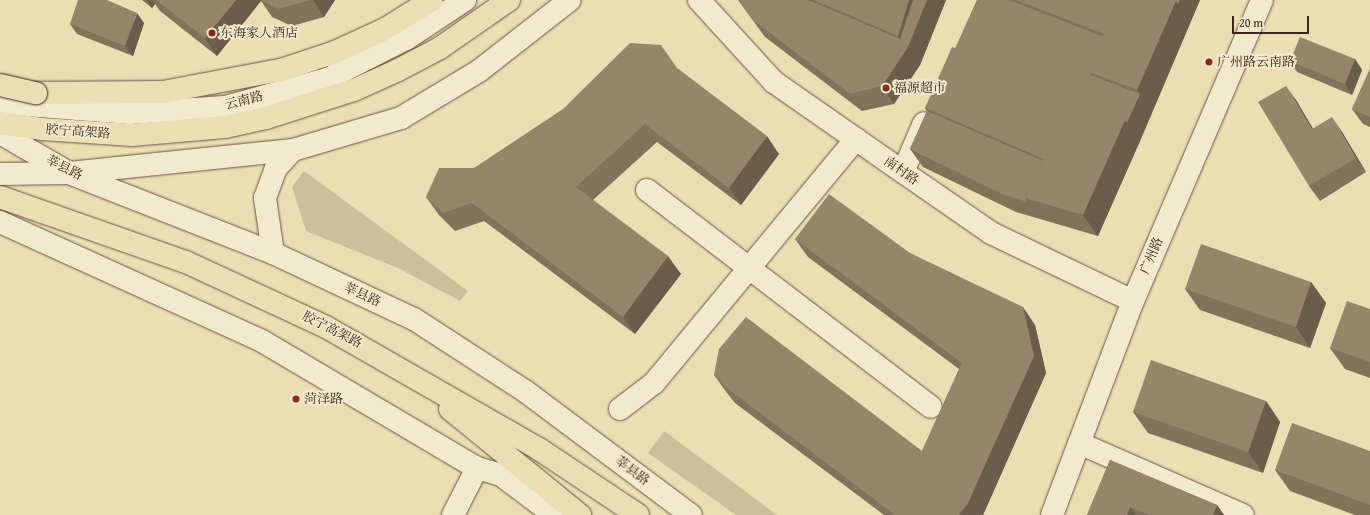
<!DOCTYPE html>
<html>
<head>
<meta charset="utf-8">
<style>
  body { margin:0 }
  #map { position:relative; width:1370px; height:515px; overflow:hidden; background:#eadeb3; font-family:"Gentium Book Plus","Noto Serif SC",serif }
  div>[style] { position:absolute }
  .green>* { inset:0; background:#cdbf99 }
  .roads { filter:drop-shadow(0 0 1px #685341) drop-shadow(0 0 1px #685341) }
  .street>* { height:22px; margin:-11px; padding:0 11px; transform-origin:11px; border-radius:11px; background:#f1eace }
  .secondary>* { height:22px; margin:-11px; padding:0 11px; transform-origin:11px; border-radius:11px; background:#f1eace }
  .highway>* { height:22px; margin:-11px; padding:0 11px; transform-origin:11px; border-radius:11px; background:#eadeb3 }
  .bridges { filter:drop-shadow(0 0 1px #3d251b) drop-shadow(0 0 1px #3d251b) }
  .highway-bridge>* { height:22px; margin:-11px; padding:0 11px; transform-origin:11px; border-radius:11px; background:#eadeb3 }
  .wall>* { inset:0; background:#82725b }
  .shaded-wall>* { inset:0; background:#6a5d4a }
  .building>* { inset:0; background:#97856a }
  .dots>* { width:11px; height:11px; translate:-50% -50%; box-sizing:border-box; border:2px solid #f1eace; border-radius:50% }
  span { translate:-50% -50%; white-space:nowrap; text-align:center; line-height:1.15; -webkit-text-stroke:4px #f1eace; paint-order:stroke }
  .poi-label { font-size:13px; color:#3d251b }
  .left { translate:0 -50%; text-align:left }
  .street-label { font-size:13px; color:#3d251b }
  .scale { position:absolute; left:1232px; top:16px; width:77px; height:18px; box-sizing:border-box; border:2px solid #3d251b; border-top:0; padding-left:5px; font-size:12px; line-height:14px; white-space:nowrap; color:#3d251b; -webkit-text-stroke:3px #f1eace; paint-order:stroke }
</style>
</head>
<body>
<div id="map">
  <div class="green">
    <div style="clip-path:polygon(304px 171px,468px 291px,460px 301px,398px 268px,306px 231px,292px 187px)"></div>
    <div style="clip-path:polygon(664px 431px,777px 515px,736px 515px,648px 453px)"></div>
  </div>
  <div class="roads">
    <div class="street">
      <div style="left:699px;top:0;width:111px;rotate:47.6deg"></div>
      <div style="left:774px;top:82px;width:157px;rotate:34.9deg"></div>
      <div style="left:903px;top:172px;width:107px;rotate:34.7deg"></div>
      <div style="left:991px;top:233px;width:157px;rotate:25.6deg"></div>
      <div style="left:903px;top:172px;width:53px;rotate:-66.8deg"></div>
      <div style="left:647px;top:190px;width:357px;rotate:37.4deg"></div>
      <div style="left:620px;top:409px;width:43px;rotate:-37.4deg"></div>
      <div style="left:654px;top:383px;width:317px;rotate:-50.4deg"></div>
      <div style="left:1079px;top:443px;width:179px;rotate:23.7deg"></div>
      <div style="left:453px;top:515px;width:53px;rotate:-62.9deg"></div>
    </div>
    <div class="secondary">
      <div style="left:0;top:103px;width:130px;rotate:4.4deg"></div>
      <div style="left:130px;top:113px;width:95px;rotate:-3.6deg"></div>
      <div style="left:225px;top:107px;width:106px;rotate:-15.4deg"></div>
      <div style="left:327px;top:79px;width:89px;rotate:-26.9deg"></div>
      <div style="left:406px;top:39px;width:71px;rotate:-33.5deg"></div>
      <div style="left:0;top:133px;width:80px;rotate:30.1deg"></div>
      <div style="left:69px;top:173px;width:219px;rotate:21.4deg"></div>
      <div style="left:273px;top:253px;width:156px;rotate:25.1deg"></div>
      <div style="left:414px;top:319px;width:132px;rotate:33deg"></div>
      <div style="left:525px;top:391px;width:207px;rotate:36.8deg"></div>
      <div style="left:0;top:174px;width:69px;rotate:-0.8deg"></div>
      <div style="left:69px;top:173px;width:225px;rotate:-5.9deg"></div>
      <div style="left:293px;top:150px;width:113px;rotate:-16.5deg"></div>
      <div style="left:401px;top:118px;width:91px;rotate:-31.1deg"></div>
      <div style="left:479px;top:71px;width:115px;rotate:-38deg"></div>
      <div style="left:0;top:222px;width:288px;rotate:24.4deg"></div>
      <div style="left:262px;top:341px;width:250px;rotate:30.6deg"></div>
      <div style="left:477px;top:468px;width:25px;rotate:16deg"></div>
      <div style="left:501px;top:475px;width:66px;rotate:37deg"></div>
      <div style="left:273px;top:253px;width:56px;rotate:-98.3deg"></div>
      <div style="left:265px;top:198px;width:32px;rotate:-70deg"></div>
      <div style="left:276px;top:168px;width:25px;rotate:-47deg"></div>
      <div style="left:1052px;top:515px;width:229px;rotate:-69.3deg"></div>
      <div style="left:1133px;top:301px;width:327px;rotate:-66.8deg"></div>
    </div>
    <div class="highway">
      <div style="left:36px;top:93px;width:127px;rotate:-0.5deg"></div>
      <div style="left:163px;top:92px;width:120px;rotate:-10.6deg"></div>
      <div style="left:281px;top:70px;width:57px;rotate:-18.4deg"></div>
      <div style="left:335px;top:52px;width:55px;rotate:-24.7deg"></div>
      <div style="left:385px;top:29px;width:55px;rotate:-31.7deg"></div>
      <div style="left:0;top:123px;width:42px;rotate:8.1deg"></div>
      <div style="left:42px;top:129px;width:90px;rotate:3.8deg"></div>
      <div style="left:132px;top:135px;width:93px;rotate:-4.9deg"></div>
      <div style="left:225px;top:127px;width:42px;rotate:-12.4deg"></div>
      <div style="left:266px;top:118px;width:92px;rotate:-17.7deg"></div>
      <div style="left:354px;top:90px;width:48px;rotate:-24.4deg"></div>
      <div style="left:398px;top:70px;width:47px;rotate:-27.6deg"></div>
      <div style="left:440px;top:48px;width:84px;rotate:-34.8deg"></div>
      <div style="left:0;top:197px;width:197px;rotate:19.3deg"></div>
      <div style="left:186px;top:262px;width:154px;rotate:24.9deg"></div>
      <div style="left:326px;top:327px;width:245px;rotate:29.8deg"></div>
      <div style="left:539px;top:449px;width:119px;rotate:33.7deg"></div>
      <div style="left:450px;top:409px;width:168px;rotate:39.2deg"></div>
    </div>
  </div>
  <div class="bridges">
    <div class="highway-bridge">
      <div style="left:0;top:85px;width:37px;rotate:13deg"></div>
    </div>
  </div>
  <div class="wall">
    <div style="clip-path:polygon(142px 0,335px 0,324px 17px,292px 26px,272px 17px,261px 1px,217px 56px,160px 11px,155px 4px,152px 8px)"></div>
    <div style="clip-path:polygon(738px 0,946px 0,920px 65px,894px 104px,862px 111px,765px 37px)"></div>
    <div style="clip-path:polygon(977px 0,1200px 0,1140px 141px,1098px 236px,1016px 212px,923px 167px,910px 149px,927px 111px,925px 108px,955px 49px)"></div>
    <div style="clip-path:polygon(144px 23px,133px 56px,77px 34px,70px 24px)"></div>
    <div style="clip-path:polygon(1355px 59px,1362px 70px,1352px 95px,1297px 72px,1290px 61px)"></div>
    <div style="clip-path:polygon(677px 68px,779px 154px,741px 205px,657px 142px,593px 200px,681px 274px,635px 334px,484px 221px,455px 231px,439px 215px,426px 197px,474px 168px)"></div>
    <div style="clip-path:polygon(1370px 69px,1370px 127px,1363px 124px,1352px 109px)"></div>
    <div style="clip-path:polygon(1296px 100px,1313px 129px,1342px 132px,1366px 172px,1320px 201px,1309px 186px)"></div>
    <div style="clip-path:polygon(795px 239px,910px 253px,1035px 325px,1046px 373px,983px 515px,884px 515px,735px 403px,727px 393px,714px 375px,922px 451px,959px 369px,808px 257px)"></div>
    <div style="clip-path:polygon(1311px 282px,1326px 303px,1310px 348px,1200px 310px,1185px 289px)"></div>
    <div style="clip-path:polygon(1370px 309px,1370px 378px,1345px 369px,1330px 348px)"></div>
    <div style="clip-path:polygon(1266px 401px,1280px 422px,1263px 473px,1148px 433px,1133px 412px)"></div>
    <div style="clip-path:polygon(1370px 451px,1370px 515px,1355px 515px,1290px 491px,1275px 470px)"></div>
    <div style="clip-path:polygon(1110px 460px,1217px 505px,1224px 515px,1087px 515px)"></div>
  </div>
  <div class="shaded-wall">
    <div style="clip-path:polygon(146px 0,152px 0,155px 4px,152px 8px)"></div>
    <div style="clip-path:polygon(236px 0,260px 0,261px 1px,217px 56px,205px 38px)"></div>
    <div style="clip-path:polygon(313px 0,335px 0,324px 17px)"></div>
    <div style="clip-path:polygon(909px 0,946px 0,920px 65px,894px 104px,882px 86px,907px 49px,898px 36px)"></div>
    <div style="clip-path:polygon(1180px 0,1200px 0,1140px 141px,1098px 236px,1083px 215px,1125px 120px,1140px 94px,1137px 90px,1176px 1px)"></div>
    <div style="clip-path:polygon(137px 13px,144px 23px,133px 56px,125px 46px)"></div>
    <div style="clip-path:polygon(1355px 59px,1362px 70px,1352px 95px,1345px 84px)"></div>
    <div style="clip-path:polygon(1286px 86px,1296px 100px,1322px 144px,1312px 129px)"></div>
    <div style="clip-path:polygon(1332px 117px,1342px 132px,1366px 172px,1356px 158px)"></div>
    <div style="clip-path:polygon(767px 136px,779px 154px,741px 205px,729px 188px)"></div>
    <div style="clip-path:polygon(668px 256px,681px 274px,635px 334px,623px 317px)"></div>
    <div style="clip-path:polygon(1311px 282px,1326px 303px,1310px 348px,1296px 327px)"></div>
    <div style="clip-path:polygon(1023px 307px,1035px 325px,1046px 373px,983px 515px,959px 515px)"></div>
    <div style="clip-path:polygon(1266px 401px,1280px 422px,1263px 473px,1248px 452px)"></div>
    <div style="clip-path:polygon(1217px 505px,1224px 515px,1213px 515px)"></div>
    <div style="clip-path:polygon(1130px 507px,1136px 515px,1127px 515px)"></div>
  </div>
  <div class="building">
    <div style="clip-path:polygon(78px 0,107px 0,137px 13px,125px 46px,70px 24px)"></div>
    <div style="clip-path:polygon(156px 0,236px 0,205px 38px)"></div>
    <div style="clip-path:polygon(261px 0,310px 0,279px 9px)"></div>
    <div style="clip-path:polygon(739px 0,808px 0,900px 39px,913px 0,927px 0,908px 47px,882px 86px,850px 94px,753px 20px)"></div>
    <div style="clip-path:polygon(814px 0,909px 0,898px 36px)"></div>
    <div style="clip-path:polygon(977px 0,1009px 0,1104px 37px,1089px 72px,1091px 75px,1140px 94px,1127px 123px,1125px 120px,955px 49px)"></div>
    <div style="clip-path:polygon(1016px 0,1174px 0,1176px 1px,1137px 90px,1089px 72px,1104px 34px)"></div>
    <div style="clip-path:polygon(1174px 0,1180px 0,1178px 4px,1176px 1px)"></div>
    <div style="clip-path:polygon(1300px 37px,1355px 59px,1345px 84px,1290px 61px)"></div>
    <div style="clip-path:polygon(630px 43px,661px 45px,677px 68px,767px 136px,729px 188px,645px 124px,576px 187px,668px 256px,623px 317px,472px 203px,443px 213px,426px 197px,439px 168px,474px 168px,563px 109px)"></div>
    <div style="clip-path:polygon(952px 47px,1125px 120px,1083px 215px,1025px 198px,1044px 159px,925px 108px)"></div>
    <div style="clip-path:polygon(1370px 69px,1370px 117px,1352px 109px)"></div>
    <div style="clip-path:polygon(1286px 86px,1312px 129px,1332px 117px,1356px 158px,1309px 186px,1258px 102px)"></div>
    <div style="clip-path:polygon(927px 111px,1043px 161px,1025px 198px,1027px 202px,1004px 195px,910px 149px)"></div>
    <div style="clip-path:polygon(829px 194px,910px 253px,1023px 307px,1034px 356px,968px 503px,959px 515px,895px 515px,723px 385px,714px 375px,719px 349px,746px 317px,922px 451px,962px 363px,795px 239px)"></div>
    <div style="clip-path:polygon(1201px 244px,1311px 282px,1296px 327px,1185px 289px)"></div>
    <div style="clip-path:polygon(1347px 301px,1370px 309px,1370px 362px,1330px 348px)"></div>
    <div style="clip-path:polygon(1151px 360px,1266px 401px,1248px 452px,1133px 412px)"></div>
    <div style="clip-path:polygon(1292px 423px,1370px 451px,1370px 505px,1275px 470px)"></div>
    <div style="clip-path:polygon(1110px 460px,1217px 505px,1213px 515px,1149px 515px,1130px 507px,1127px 515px,1087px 515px)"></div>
  </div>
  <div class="dots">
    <div style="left:212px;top:33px;background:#8f2418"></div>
    <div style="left:1209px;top:62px;background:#8f2418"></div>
    <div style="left:886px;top:88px;background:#8f2418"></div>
    <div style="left:296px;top:399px;background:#8f2418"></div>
  </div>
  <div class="poi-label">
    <span class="left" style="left:220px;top:33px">东海家人酒店</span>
    <span class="left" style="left:1217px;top:62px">广州路云南路</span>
    <span class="left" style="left:894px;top:88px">福源超市</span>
    <span class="left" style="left:304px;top:399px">菏泽路</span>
  </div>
  <div class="street-label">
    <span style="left:244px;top:101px;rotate:-14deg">云南路</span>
    <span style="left:78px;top:132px;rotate:4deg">胶宁高架路</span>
    <span style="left:64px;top:168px;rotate:27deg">莘县路</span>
    <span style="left:901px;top:171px;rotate:35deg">南村路</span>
    <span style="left:1152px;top:256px;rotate:-67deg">广州路</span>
    <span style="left:362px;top:295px;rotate:25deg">莘县路</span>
    <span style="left:332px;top:330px;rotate:27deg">胶宁高架路</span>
    <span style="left:632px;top:471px;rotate:37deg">莘县路</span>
  </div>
  <div class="scale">20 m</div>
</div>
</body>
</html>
